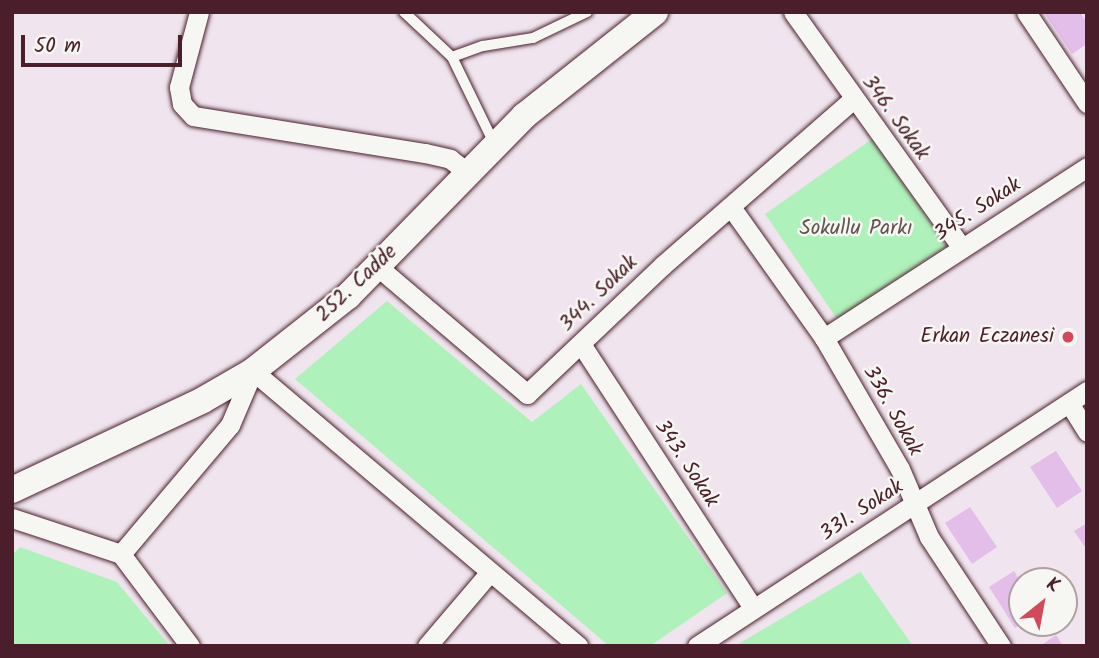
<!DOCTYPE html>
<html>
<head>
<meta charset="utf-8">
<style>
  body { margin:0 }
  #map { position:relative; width:1099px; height:658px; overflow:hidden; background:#f0e5ef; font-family:Kalam,sans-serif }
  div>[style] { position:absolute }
  .green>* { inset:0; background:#aff1ba }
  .building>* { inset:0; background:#e2bee8 }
  .roads { filter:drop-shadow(0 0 2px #4a1f2b) drop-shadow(0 0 2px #4a1f2b) }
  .service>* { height:10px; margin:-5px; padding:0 5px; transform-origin:5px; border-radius:5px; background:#f6f6f2 }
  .minor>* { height:19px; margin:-9.5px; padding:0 9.5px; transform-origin:9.5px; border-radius:9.5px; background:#f6f6f2 }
  .secondary>* { height:26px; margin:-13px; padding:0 13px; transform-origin:13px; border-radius:13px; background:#f6f6f2 }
  .dots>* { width:19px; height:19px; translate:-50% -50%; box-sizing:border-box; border:4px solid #f6f6f2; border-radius:50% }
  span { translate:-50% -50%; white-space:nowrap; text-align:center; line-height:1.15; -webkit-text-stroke:5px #f6f6f2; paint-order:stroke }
  .street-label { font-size:21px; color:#4a1f2b }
  .park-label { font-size:21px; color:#63544f }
  .poi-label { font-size:21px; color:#4a1f2b }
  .right { translate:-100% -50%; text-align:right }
  .frame { position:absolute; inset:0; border:14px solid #4a1f2b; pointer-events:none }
  .north { position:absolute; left:1008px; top:567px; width:70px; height:70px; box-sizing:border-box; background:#f6f6f2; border:2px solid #b1a0a2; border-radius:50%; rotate:31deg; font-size:19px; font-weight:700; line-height:28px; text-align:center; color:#4a1f2b }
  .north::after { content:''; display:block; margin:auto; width:24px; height:32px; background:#d1495b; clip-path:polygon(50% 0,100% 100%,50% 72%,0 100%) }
  .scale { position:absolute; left:21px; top:35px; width:161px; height:32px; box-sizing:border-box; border:4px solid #4a1f2b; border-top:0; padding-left:9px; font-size:21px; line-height:24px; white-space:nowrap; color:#4a1f2b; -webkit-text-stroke:5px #f6f6f2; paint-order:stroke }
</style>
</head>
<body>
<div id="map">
  <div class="green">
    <div style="clip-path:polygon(872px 139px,947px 246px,837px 319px,765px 214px)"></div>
    <div style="clip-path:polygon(387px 301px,532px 422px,581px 384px,727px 593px,650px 646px,609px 646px,295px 379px)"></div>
    <div style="clip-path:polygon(20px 547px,117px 582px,170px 646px,12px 646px,12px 555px)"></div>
    <div style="clip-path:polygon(860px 571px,913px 646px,735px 646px,860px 572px)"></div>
  </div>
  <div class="building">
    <div style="clip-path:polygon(1080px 12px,1087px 23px,1087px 44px,1072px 54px,1045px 14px)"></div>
    <div style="clip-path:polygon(1056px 451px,1082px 491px,1057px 508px,1030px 467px)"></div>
    <div style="clip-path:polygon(970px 507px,997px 547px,972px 564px,945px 523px)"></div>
    <div style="clip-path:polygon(1087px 523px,1087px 550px,1074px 531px)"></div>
    <div style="clip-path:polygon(1014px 571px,1022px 584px,1022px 624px,1015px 628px,989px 587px)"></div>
    <div style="clip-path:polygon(1056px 635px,1063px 646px,1040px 646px)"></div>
  </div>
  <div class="roads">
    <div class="service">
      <div style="left:404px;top:12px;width:66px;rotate:43.2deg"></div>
      <div style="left:452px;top:57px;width:98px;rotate:64deg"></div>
      <div style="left:452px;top:57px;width:33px;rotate:-20deg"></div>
      <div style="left:483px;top:46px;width:51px;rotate:-9.1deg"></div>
      <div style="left:533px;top:38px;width:60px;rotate:-25.7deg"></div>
    </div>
    <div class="minor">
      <div style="left:199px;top:12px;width:78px;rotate:104.9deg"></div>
      <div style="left:179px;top:87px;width:17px;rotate:80deg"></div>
      <div style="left:182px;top:104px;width:16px;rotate:47deg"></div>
      <div style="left:193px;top:116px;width:235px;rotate:9.1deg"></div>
      <div style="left:425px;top:153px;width:26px;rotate:13deg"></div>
      <div style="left:450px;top:159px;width:25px;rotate:37deg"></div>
      <div style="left:793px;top:12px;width:290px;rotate:54.4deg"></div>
      <div style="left:1026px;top:12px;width:110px;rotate:56.2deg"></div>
      <div style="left:731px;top:207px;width:161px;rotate:54.6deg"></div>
      <div style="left:824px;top:338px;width:151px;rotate:59.9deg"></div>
      <div style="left:900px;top:469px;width:74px;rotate:66.9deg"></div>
      <div style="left:929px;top:537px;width:131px;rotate:56.6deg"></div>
      <div style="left:378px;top:267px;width:196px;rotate:40.4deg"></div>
      <div style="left:527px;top:394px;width:187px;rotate:-43.5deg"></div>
      <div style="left:663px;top:265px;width:251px;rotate:-41.1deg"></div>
      <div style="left:824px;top:338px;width:314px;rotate:-33deg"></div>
      <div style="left:581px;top:344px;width:315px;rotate:56.9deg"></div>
      <div style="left:1069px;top:403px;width:34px;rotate:58deg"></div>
      <div style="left:12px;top:518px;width:115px;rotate:18.3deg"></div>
      <div style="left:190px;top:646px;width:115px;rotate:-126.9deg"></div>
      <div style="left:121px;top:554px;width:169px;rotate:-49.8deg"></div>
      <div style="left:230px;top:425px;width:59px;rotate:-66.9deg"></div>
      <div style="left:253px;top:371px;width:426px;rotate:40.2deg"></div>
      <div style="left:427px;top:646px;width:97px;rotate:-49.6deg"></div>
      <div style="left:697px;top:646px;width:466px;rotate:-33.2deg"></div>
    </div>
    <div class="secondary">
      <div style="left:12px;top:490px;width:211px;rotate:-25.2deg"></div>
      <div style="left:203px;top:400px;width:58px;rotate:-30.1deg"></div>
      <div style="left:253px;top:371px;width:121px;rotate:-38.3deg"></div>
      <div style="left:348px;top:296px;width:252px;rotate:-45.6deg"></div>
      <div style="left:524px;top:116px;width:167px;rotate:-38.4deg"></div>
    </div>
  </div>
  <div class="dots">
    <div style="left:1068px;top:337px;background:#d1495b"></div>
  </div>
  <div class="street-label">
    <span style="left:895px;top:118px;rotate:54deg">346. Sokak</span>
    <span style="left:978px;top:210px;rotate:-33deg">345. Sokak</span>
    <span style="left:357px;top:284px;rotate:-43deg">252. Cadde</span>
    <span style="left:599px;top:294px;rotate:-44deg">344. Sokak</span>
    <span style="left:892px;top:411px;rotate:61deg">336. Sokak</span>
    <span style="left:686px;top:464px;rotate:57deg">343. Sokak</span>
    <span style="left:862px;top:511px;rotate:-33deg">331. Sokak</span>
  </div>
  <div class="park-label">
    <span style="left:856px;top:229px">Sokullu Parkı</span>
  </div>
  <div class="poi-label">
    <span class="right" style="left:1054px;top:337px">Erkan Eczanesi</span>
  </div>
  <div class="frame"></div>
  <div class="north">K</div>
  <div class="scale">50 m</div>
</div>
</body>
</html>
